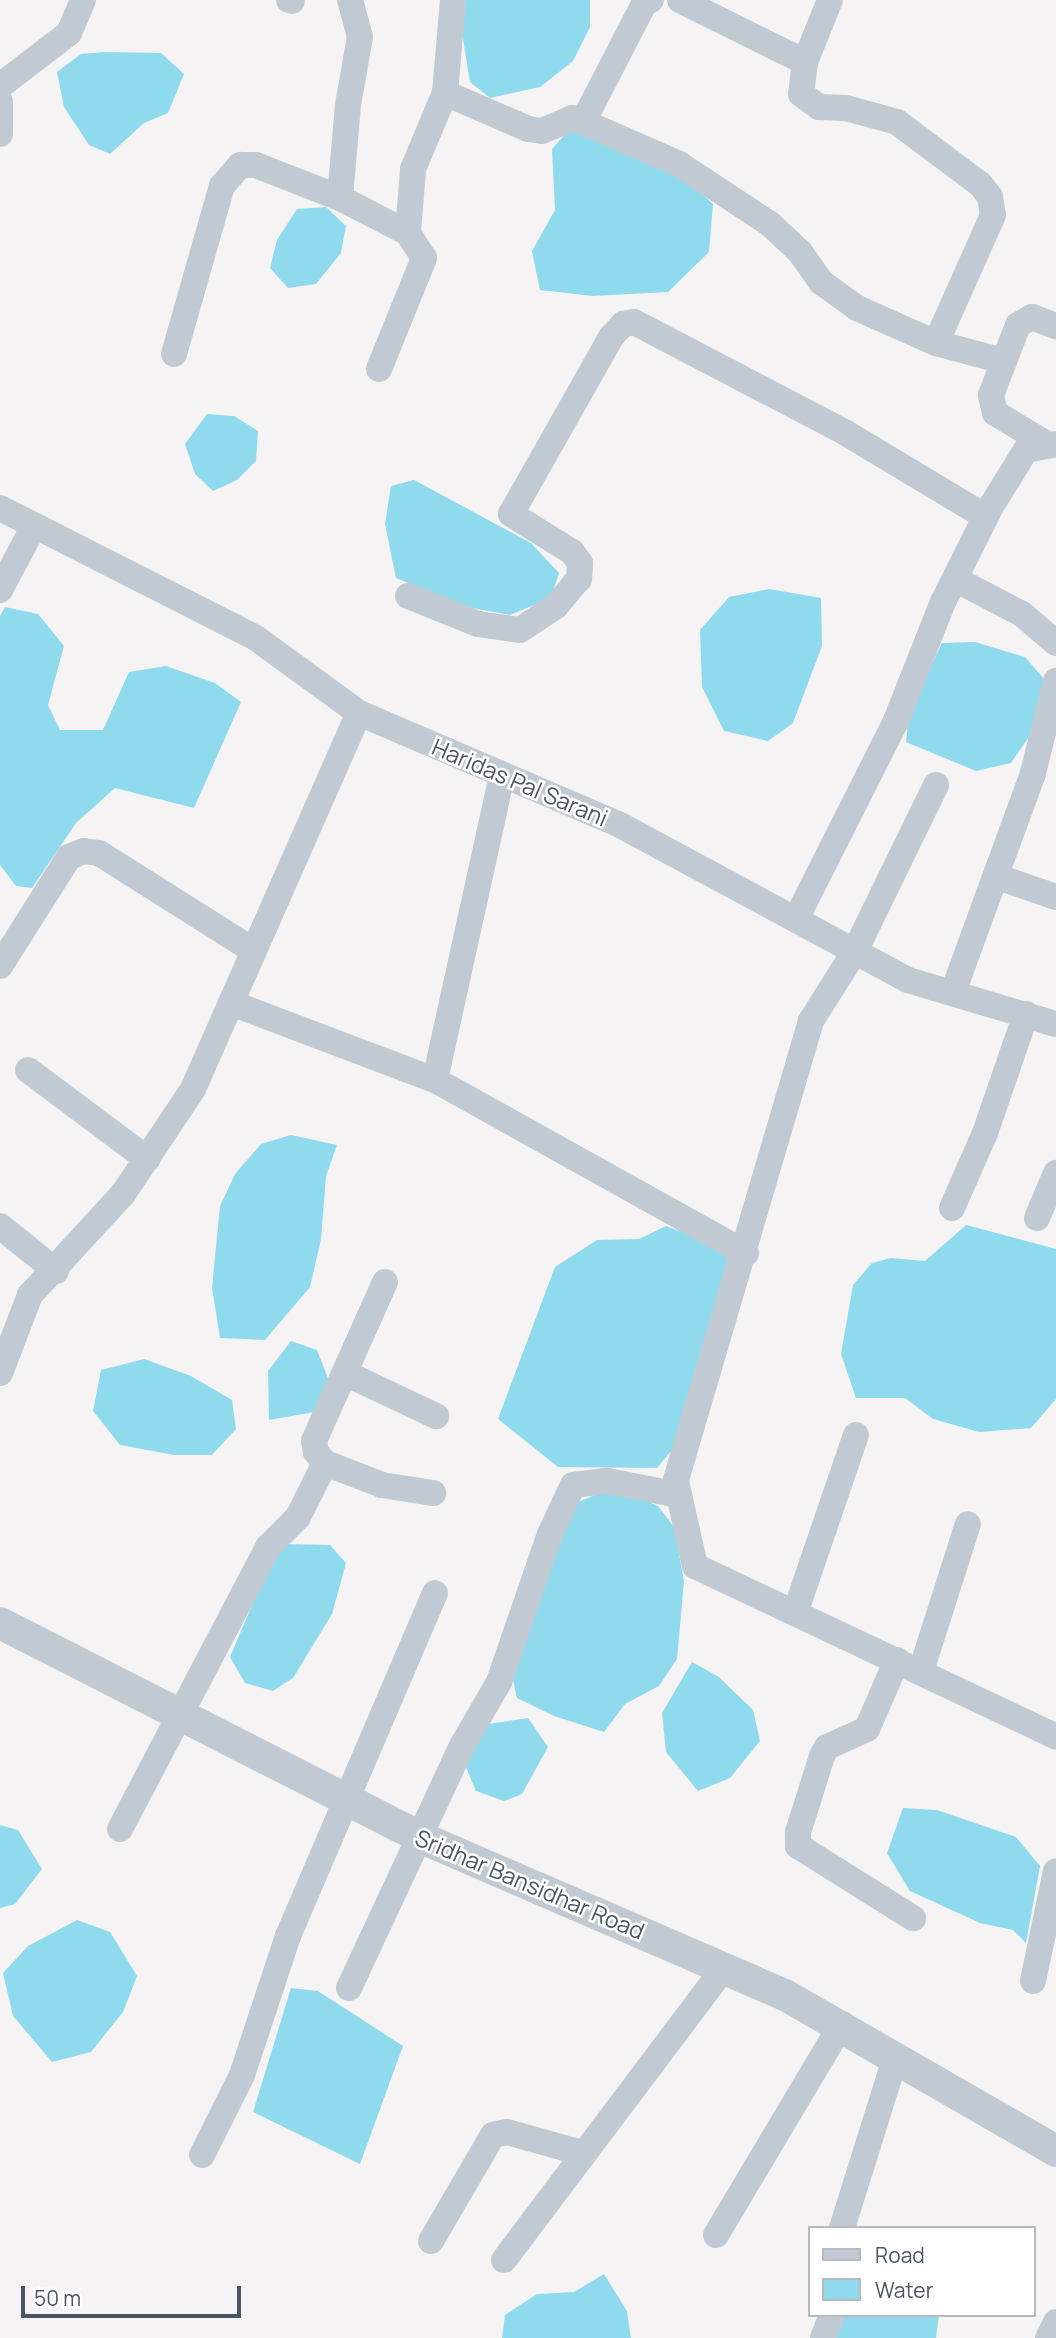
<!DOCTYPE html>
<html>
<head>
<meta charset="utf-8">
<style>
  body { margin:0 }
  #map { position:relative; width:1056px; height:2338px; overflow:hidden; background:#f5f3f3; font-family:Manrope,sans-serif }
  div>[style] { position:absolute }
  .water>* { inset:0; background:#90daee }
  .minor>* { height:26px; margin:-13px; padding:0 13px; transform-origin:13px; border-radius:13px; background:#c1cad2 }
  .tertiary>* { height:32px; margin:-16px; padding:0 16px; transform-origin:16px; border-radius:16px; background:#c1cad2 }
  span { translate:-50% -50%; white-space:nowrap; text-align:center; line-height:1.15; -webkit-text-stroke:5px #fff; paint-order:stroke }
  .street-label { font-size:23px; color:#4a5661 }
  .legend { position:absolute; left:808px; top:2226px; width:228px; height:91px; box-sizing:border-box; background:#fff; border:2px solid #b7bbc0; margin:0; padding:9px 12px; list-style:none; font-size:21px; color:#4a5661 }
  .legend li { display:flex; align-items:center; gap:14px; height:35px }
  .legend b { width:35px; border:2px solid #b7bbc0 }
  .scale { position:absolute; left:21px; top:2286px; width:220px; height:32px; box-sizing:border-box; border:4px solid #4a5661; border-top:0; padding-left:9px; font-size:21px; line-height:24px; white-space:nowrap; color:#4a5661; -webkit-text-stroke:5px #fff; paint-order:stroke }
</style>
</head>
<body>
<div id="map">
  <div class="water">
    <div style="clip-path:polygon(466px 0,590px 0,590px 27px,573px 61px,540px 87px,490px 98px,470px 82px,462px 33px)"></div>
    <div style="clip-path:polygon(105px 52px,161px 53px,184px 74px,168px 113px,144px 123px,110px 154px,89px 145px,64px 107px,57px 72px,81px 54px)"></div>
    <div style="clip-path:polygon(570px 129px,675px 169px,713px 204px,709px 252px,668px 292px,593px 296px,540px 290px,532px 251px,555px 210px,552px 149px)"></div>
    <div style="clip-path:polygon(326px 207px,346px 226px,341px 253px,316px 284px,288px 288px,270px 268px,277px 240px,297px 209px)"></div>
    <div style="clip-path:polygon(207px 414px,234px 416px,258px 431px,256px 461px,237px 480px,213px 491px,195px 474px,185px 444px)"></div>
    <div style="clip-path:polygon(414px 480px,531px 543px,559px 573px,551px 598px,510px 615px,467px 607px,396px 578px,385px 524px,391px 486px)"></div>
    <div style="clip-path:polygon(769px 589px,821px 598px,822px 646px,793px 723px,768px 741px,724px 731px,702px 687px,700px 630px,729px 597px)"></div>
    <div style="clip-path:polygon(5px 607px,38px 614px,64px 646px,48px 705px,60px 730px,103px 730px,129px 672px,166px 666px,215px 683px,241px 702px,194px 808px,115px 788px,76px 823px,32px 888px,16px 886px,0 865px,0 616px)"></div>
    <div style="clip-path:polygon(975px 642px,1025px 657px,1044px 679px,1033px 731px,1011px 763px,976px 771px,906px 742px,909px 712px,942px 643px)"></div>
    <div style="clip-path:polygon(291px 1135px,337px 1145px,326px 1176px,321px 1239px,310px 1287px,265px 1340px,220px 1338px,212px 1288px,220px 1206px,235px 1174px,261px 1144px)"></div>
    <div style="clip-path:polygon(966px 1225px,1056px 1249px,1056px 1399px,1031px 1428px,979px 1432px,933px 1419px,905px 1398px,856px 1398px,841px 1354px,853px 1285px,872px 1263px,891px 1258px,925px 1261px)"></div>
    <div style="clip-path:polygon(666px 1226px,707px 1241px,730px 1259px,677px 1444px,657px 1468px,558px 1467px,498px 1419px,555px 1267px,597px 1240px,639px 1239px)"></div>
    <div style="clip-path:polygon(291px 1341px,317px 1350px,329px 1381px,320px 1411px,269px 1420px,268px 1371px)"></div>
    <div style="clip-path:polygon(144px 1359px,191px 1376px,232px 1400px,236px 1429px,212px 1455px,174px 1455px,120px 1445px,93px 1411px,101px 1370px)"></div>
    <div style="clip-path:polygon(602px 1492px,629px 1493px,658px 1506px,674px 1527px,684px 1581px,677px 1659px,659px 1686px,625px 1704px,604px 1732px,554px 1716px,517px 1698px,510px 1667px,576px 1503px)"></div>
    <div style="clip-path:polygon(284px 1544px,330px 1545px,346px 1563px,332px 1614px,293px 1678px,273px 1691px,245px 1683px,230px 1657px,264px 1577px)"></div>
    <div style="clip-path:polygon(692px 1662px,719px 1677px,753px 1710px,760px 1741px,730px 1778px,698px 1791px,666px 1752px,662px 1713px)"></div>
    <div style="clip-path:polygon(528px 1718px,548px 1747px,522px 1794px,504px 1801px,476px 1791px,465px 1765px,488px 1724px)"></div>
    <div style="clip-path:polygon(903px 1808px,937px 1810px,1016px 1837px,1040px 1866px,1026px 1943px,1013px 1930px,980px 1923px,910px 1891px,887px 1853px)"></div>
    <div style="clip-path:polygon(0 1825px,18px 1830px,42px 1869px,15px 1904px,0 1908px)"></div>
    <div style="clip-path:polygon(77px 1920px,110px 1932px,137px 1976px,123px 2012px,91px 2052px,52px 2062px,13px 2016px,3px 1973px,28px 1946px)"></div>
    <div style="clip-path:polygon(291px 1988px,318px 1991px,403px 2046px,360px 2164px,253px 2112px)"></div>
    <div style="clip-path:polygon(604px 2274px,627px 2311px,631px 2338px,502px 2338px,505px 2315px,537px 2294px,574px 2292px)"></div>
    <div style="clip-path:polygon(839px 2315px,939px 2315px,936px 2338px,830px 2338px)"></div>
  </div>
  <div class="minor">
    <div style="left:289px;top:0;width:3px;rotate:18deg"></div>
    <div style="left:453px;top:0;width:93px;rotate:94.9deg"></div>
    <div style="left:445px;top:93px;width:90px;rotate:23.4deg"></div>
    <div style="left:528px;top:129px;width:14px;rotate:8deg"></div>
    <div style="left:542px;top:131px;width:33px;rotate:-23deg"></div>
    <div style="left:572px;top:118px;width:12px;rotate:20deg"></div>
    <div style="left:583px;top:122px;width:105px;rotate:23.6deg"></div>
    <div style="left:679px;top:164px;width:109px;rotate:33.4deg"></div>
    <div style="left:770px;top:224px;width:41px;rotate:43deg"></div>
    <div style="left:800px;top:252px;width:37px;rotate:55deg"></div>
    <div style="left:821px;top:282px;width:44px;rotate:35.8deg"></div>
    <div style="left:857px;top:308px;width:86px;rotate:23.9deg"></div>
    <div style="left:936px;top:343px;width:69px;rotate:15deg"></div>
    <div style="left:680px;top:0;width:140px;rotate:26.4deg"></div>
    <div style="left:830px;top:0;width:67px;rotate:112deg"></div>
    <div style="left:805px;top:62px;width:32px;rotate:97deg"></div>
    <div style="left:801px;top:94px;width:22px;rotate:36deg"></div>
    <div style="left:819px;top:107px;width:27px;rotate:2deg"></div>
    <div style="left:846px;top:108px;width:53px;rotate:15.4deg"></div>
    <div style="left:897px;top:122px;width:104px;rotate:36.8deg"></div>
    <div style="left:980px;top:184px;width:16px;rotate:52deg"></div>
    <div style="left:990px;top:197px;width:18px;rotate:81deg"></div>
    <div style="left:993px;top:215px;width:140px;rotate:114deg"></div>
    <div style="left:0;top:86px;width:87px;rotate:-37.5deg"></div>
    <div style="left:69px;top:33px;width:36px;rotate:-67deg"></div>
    <div style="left:0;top:102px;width:32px;rotate:90deg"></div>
    <div style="left:583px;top:122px;width:133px;rotate:-62.7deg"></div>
    <div style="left:644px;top:4px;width:8px;rotate:-30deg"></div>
    <div style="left:340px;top:198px;width:93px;rotate:-85.1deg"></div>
    <div style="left:348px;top:105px;width:69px;rotate:-80deg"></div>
    <div style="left:360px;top:37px;width:38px;rotate:-105deg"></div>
    <div style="left:174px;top:354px;width:175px;rotate:-74.1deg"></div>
    <div style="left:222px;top:186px;width:28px;rotate:-49deg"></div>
    <div style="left:240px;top:165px;width:16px"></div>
    <div style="left:256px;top:165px;width:90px;rotate:21.4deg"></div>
    <div style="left:340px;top:198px;width:76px;rotate:27.2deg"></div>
    <div style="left:408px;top:233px;width:64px;rotate:-85.5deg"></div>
    <div style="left:413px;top:169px;width:82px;rotate:-67.2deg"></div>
    <div style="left:379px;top:369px;width:120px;rotate:-67.9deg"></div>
    <div style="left:424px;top:258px;width:30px;rotate:-123deg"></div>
    <div style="left:1045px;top:443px;width:58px;rotate:-149deg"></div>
    <div style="left:995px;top:413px;width:18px;rotate:-103deg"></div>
    <div style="left:991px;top:395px;width:75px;rotate:-68.9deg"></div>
    <div style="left:1018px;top:325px;width:16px;rotate:-30deg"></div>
    <div style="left:1032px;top:317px;width:26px;rotate:21deg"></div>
    <div style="left:0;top:508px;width:287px;rotate:26.9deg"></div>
    <div style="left:256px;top:638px;width:127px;rotate:36.1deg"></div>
    <div style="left:359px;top:713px;width:284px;rotate:23.2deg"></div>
    <div style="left:620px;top:825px;width:327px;rotate:28.3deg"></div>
    <div style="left:908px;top:980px;width:154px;rotate:16.6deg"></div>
    <div style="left:955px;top:579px;width:76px;rotate:27.6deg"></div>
    <div style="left:1022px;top:614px;width:45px;rotate:40.5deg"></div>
    <div style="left:0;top:590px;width:70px;rotate:-62deg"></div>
    <div style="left:408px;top:596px;width:75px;rotate:21.8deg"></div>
    <div style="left:478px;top:624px;width:42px;rotate:8.1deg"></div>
    <div style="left:520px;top:630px;width:43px;rotate:-33.7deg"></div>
    <div style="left:556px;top:606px;width:35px;rotate:-50deg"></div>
    <div style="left:579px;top:579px;width:16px;rotate:-86deg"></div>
    <div style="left:580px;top:563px;width:14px;rotate:-126deg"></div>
    <div style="left:572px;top:552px;width:72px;rotate:-148.1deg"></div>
    <div style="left:511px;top:514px;width:203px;rotate:-60.5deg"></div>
    <div style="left:611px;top:337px;width:18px;rotate:-47deg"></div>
    <div style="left:623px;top:324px;width:11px;rotate:-10deg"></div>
    <div style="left:634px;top:322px;width:239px;rotate:27.6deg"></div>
    <div style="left:846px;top:433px;width:163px;rotate:31deg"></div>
    <div style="left:936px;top:785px;width:185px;rotate:116deg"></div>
    <div style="left:855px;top:951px;width:83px;rotate:122.2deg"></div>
    <div style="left:811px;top:1021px;width:479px;rotate:106.4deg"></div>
    <div style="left:676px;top:1481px;width:87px;rotate:77.4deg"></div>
    <div style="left:695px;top:1566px;width:399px;rotate:25.3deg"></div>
    <div style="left:998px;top:877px;width:61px;rotate:19deg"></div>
    <div style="left:796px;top:919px;width:220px;rotate:-63.2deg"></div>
    <div style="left:895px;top:723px;width:130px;rotate:-68.4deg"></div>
    <div style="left:943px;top:602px;width:105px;rotate:-63.4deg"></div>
    <div style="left:990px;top:508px;width:68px;rotate:-58.2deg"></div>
    <div style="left:1026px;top:450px;width:31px;rotate:-11deg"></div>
    <div style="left:0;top:966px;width:129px;rotate:-57.7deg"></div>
    <div style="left:69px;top:857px;width:16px;rotate:-22deg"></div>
    <div style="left:84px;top:851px;width:15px;rotate:8deg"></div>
    <div style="left:99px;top:853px;width:183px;rotate:32.3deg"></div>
    <div style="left:953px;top:992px;width:233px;rotate:-69.9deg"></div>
    <div style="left:1033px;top:773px;width:95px;rotate:-76deg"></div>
    <div style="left:231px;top:1003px;width:218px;rotate:20.7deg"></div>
    <div style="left:435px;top:1080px;width:356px;rotate:29.1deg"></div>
    <div style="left:28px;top:1070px;width:149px;rotate:36.8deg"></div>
    <div style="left:435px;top:1080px;width:312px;rotate:-77.6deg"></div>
    <div style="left:952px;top:1208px;width:82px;rotate:-66.3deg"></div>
    <div style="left:985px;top:1133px;width:126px;rotate:-71deg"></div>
    <div style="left:1037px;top:1218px;width:49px;rotate:-67.1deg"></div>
    <div style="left:0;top:1226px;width:72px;rotate:38.8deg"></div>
    <div style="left:385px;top:1282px;width:174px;rotate:114.1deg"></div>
    <div style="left:314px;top:1441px;width:11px;rotate:80deg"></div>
    <div style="left:316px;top:1452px;width:14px;rotate:51deg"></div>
    <div style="left:325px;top:1463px;width:61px;rotate:21.1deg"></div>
    <div style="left:382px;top:1485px;width:52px;rotate:8.9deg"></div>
    <div style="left:0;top:1373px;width:84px;rotate:-69deg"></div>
    <div style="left:30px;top:1295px;width:137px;rotate:-47.4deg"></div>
    <div style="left:123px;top:1194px;width:126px;rotate:-56.3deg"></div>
    <div style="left:193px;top:1089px;width:411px;rotate:-66.2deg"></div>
    <div style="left:345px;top:1373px;width:101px;rotate:25.3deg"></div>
    <div style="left:795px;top:1613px;width:188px;rotate:-71.1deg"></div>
    <div style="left:897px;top:1660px;width:75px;rotate:113.5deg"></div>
    <div style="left:867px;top:1729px;width:44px;rotate:155.8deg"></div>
    <div style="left:827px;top:1747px;width:10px;rotate:119deg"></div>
    <div style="left:822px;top:1756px;width:80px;rotate:107.5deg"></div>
    <div style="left:798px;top:1832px;width:14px;rotate:90deg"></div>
    <div style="left:798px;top:1846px;width:136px;rotate:32.1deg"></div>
    <div style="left:921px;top:1671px;width:154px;rotate:-72.3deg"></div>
    <div style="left:120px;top:1829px;width:318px;rotate:-62.3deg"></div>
    <div style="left:268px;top:1547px;width:42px;rotate:-45deg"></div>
    <div style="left:298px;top:1517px;width:60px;rotate:-63.4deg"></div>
    <div style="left:1033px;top:1981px;width:112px;rotate:-78.2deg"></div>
    <div style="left:349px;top:1988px;width:269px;rotate:-65deg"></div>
    <div style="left:463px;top:1744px;width:72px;rotate:-59.9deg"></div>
    <div style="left:499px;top:1682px;width:157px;rotate:-71deg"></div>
    <div style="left:550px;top:1534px;width:54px;rotate:-64.9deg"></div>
    <div style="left:573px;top:1485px;width:35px;rotate:-7deg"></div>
    <div style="left:608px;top:1481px;width:72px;rotate:11.2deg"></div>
    <div style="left:202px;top:2155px;width:89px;rotate:-63.4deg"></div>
    <div style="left:242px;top:2075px;width:146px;rotate:-71.7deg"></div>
    <div style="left:288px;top:1936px;width:373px;rotate:-66.8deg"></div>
    <div style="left:842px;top:2228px;width:180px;rotate:-72.6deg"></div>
    <div style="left:716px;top:2235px;width:246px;rotate:-59.2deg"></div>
    <div style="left:431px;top:2241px;width:123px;rotate:-59.7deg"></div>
    <div style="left:493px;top:2135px;width:14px;rotate:-12deg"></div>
    <div style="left:507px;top:2132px;width:78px;rotate:15.6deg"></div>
    <div style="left:504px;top:2260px;width:367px;rotate:-53deg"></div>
    <div style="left:823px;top:2338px;width:25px;rotate:-69deg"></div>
    <div style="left:1048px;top:2338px;width:18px;rotate:-63deg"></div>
  </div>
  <div class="tertiary">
    <div style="left:0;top:1623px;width:474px;rotate:27deg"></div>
    <div style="left:422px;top:1838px;width:395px;rotate:23.4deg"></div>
    <div style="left:785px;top:1995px;width:313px;rotate:29.9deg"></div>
  </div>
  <div class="street-label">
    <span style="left:520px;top:782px;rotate:23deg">Haridas Pal Sarani</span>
    <span style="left:530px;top:1884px;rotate:23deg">Sridhar Bansidhar Road</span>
  </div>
  <ul class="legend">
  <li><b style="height:9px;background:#c1cad2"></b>Road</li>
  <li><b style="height:19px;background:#90daee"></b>Water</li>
  </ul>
  <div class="scale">50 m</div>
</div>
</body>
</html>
